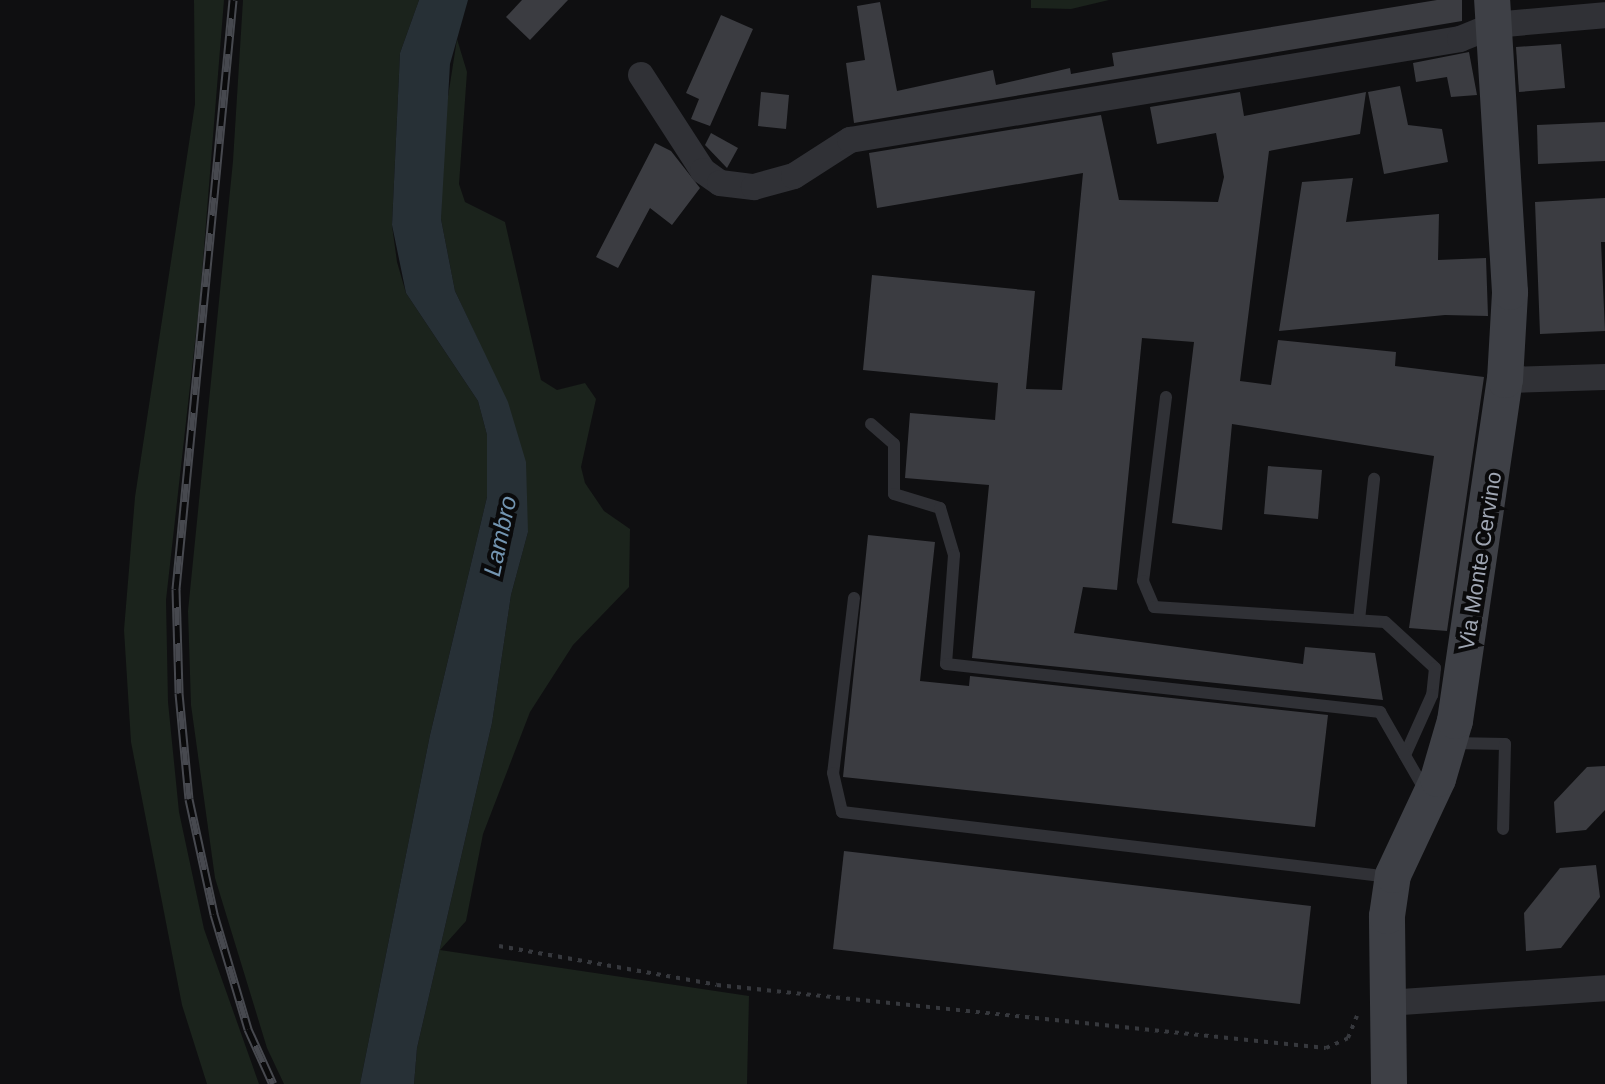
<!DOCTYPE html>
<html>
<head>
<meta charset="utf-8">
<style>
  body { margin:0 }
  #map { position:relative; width:1605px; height:1084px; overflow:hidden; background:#0f0f11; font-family:Helvetica,sans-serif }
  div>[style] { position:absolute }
  .green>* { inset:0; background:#1b231c }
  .water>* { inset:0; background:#273036 }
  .building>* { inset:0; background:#3b3c41 }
  .path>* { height:4px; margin-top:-2px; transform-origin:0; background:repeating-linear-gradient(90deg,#36383d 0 4px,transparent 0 10px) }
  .lane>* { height:12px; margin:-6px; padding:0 6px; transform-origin:6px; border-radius:6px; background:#303136 }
  .street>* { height:26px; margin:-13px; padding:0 13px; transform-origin:13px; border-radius:13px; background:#303136 }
  .secondary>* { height:36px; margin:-18px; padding:0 18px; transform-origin:18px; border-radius:18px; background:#3e4046 }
  .rail>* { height:9px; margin-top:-4.5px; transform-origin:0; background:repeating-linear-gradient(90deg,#0a0a0b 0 18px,#47494f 0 36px); box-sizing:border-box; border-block:2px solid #47494f }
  span { translate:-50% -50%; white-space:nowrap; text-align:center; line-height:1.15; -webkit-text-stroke:8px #0a0a0b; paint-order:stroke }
  .street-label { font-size:22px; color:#9fa6b3 }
  .water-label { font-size:24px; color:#7395b1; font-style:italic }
</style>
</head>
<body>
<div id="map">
  <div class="green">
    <div style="clip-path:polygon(194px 0,224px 0,200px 297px,166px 600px,168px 702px,179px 812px,204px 929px,259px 1084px,207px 1084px,182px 1005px,131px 742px,124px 630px,135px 497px,195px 104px)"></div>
    <div style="clip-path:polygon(243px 0,419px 0,400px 53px,392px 225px,397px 262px,406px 293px,478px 401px,487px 435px,487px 497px,430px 735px,360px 1084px,284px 1084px,267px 1048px,215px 878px,191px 705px,188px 611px,233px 161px)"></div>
    <div style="clip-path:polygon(1031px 0,1109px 0,1071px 9px,1031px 8px)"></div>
    <div style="clip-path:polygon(457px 39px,467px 72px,459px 184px,465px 202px,505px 222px,541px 380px,557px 390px,585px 383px,596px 399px,581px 467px,585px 483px,604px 511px,630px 529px,629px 587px,573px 645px,530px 712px,483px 834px,466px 921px,440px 950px,749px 996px,747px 1084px,414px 1084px,417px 1048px,492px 723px,511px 595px,528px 532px,478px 340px,455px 291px,441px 219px,442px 135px)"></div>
  </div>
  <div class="water">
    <div style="clip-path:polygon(419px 0,468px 0,450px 64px,441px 219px,455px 291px,508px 402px,526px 462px,528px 532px,511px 595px,492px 723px,417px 1048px,414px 1084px,360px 1084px,430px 735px,487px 497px,487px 435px,478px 401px,406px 293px,392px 225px,400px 53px)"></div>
  </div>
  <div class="building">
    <div style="clip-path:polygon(522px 0,568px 0,530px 40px,506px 17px)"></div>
    <div style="clip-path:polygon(1437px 0,1462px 0,1462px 21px,854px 123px,846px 63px,865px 60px,857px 6px,880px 2px,897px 91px,993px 70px,996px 85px,1070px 68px,1071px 74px,1114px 66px,1112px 53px)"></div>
    <div style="clip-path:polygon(721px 15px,753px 29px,710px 126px,691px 119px,699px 99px,686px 93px)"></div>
    <div style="clip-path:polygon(1561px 44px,1565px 88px,1519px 92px,1516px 47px)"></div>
    <div style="clip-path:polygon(1469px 52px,1477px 95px,1451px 97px,1447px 77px,1416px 82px,1413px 63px)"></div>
    <div style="clip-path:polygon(1400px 86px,1408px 125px,1442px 129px,1448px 162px,1384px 174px,1368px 92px)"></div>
    <div style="clip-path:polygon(761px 92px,789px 95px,786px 129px,758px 126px)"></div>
    <div style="clip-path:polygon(1240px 92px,1244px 116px,1366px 92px,1360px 134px,1269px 151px,1240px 381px,1271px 385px,1278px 340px,1396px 352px,1395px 366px,1484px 377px,1447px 631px,1409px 628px,1434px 456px,1232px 424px,1222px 530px,1172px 523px,1194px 342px,1142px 338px,1117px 590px,1083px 587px,1074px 633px,1303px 664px,1305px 647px,1375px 653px,1383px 700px,972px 658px,989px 485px,905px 478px,910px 413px,995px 420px,998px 383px,863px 370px,872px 275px,1035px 291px,1026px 389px,1062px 390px,1083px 173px,877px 208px,869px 153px,1101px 115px,1119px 200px,1218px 202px,1224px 177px,1216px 133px,1157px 144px,1150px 107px)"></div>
    <div style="clip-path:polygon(1605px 122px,1605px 161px,1538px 164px,1537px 125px)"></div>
    <div style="clip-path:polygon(711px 133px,738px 148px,727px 168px,705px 145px)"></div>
    <div style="clip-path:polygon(655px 143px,671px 151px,700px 188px,672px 225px,650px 208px,618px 268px,596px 257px)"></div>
    <div style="clip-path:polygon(1353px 178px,1346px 222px,1439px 214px,1438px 260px,1486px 258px,1488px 316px,1445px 315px,1279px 331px,1302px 182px)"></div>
    <div style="clip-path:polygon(1605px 198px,1605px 242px,1601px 242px,1605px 331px,1540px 334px,1535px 202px)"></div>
    <div style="clip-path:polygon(1268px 466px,1322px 470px,1318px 519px,1264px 514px)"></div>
    <div style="clip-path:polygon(868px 535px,935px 542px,920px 681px,969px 686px,970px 676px,1328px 715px,1315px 827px,843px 777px)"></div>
    <div style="clip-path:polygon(1605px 766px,1605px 810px,1586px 830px,1556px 833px,1554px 802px,1587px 767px)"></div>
    <div style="clip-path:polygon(844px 851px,1311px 906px,1300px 1004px,833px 949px)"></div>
    <div style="clip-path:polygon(1596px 865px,1600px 897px,1561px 948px,1526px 951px,1524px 913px,1560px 868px)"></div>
  </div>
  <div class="path">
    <div style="left:499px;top:946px;width:221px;rotate:10.1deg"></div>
    <div style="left:717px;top:985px;width:612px;rotate:5.91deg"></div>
    <div style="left:1326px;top:1048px;width:24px;rotate:-24deg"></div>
    <div style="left:1348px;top:1038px;width:24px;rotate:-68deg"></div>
  </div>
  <div class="lane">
    <div style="left:1166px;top:397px;width:185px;rotate:97.1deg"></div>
    <div style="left:1143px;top:581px;width:28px;rotate:67deg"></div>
    <div style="left:1154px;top:607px;width:231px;rotate:3.7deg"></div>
    <div style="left:1385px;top:622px;width:68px;rotate:42.6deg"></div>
    <div style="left:1435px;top:668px;width:27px;rotate:96deg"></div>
    <div style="left:1432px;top:695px;width:66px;rotate:114.2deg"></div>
    <div style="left:871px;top:424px;width:30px;rotate:41deg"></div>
    <div style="left:894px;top:444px;width:50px;rotate:90deg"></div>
    <div style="left:894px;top:494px;width:48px;rotate:16.9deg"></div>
    <div style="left:940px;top:508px;width:49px;rotate:73.4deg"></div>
    <div style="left:954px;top:555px;width:109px;rotate:94.2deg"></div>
    <div style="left:946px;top:664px;width:437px;rotate:6.3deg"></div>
    <div style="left:1380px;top:712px;width:92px;rotate:60.1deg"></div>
    <div style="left:854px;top:598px;width:176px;rotate:96.8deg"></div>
    <div style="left:833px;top:773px;width:40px;rotate:77deg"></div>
    <div style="left:842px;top:812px;width:552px;rotate:6.76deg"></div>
    <div style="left:1359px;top:620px;width:142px;rotate:-83.9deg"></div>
    <div style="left:1452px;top:743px;width:53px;rotate:1.1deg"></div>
    <div style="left:1505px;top:744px;width:85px;rotate:91.3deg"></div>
  </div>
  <div class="street">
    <div style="left:641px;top:75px;width:114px;rotate:57.1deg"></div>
    <div style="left:703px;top:171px;width:21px;rotate:35deg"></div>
    <div style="left:720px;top:183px;width:34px;rotate:7deg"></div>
    <div style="left:754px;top:187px;width:41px;rotate:-15.4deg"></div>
    <div style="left:794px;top:176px;width:67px;rotate:-32.7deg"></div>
    <div style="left:850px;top:140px;width:618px;rotate:-9.4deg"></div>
    <div style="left:1460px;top:39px;width:37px;rotate:-22deg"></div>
    <div style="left:1494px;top:25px;width:111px;rotate:-5.1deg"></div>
    <div style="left:1505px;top:380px;width:100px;rotate:-1.7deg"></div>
    <div style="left:1387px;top:1003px;width:219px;rotate:-3.9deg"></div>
  </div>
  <div class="secondary">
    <div style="left:1389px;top:1084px;width:168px;rotate:-90.7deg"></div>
    <div style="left:1387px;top:916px;width:41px;rotate:-81.7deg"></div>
    <div style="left:1393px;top:875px;width:106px;rotate:-64.9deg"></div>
    <div style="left:1438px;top:779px;width:60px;rotate:-73.7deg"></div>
    <div style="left:1455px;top:721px;width:345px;rotate:-81.7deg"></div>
    <div style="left:1505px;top:380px;width:88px;rotate:-86.7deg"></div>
    <div style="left:1510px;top:292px;width:293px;rotate:-93.5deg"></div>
  </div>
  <div class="rail">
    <div style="left:233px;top:0;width:592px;rotate:95.53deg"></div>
    <div style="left:176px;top:589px;width:104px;rotate:88.3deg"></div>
    <div style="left:179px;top:693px;width:106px;rotate:84.6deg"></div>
    <div style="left:189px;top:799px;width:118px;rotate:77.7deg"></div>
    <div style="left:214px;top:914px;width:120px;rotate:73.5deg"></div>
    <div style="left:248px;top:1029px;width:60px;rotate:65.6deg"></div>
  </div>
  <div class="street-label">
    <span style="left:1480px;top:561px;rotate:-81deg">Via Monte Cervino</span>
  </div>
  <div class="water-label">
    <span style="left:500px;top:536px;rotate:-78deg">Lambro</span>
  </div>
</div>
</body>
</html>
